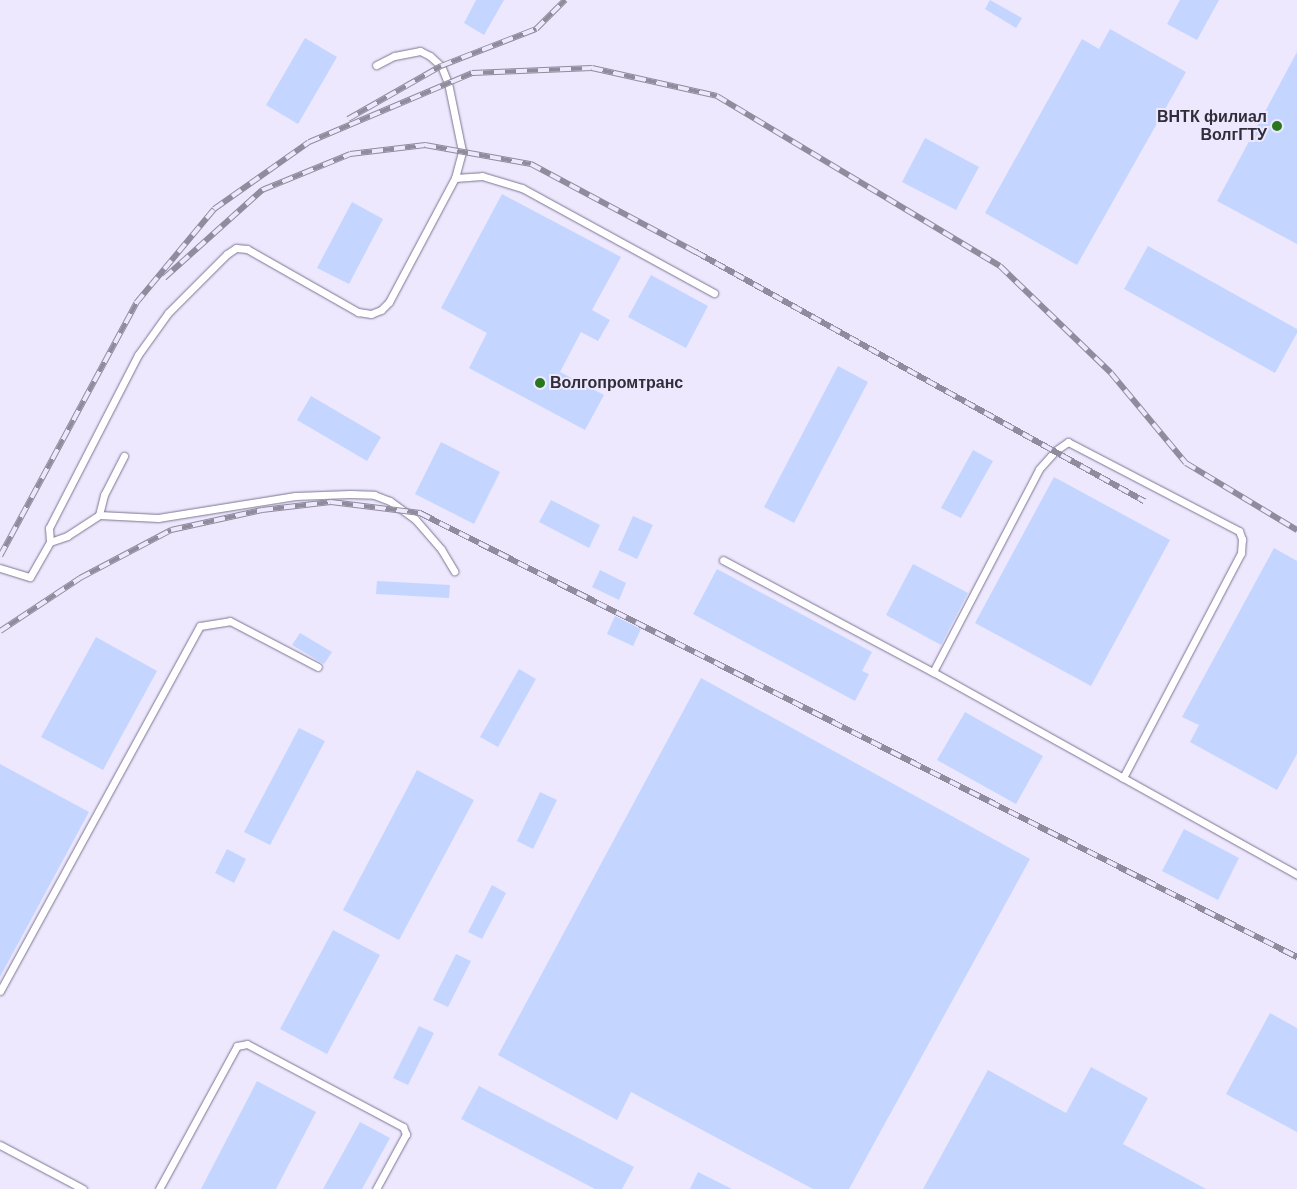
<!DOCTYPE html>
<html>
<head>
<meta charset="utf-8">
<style>
  body { margin:0 }
  #map { position:relative; width:1297px; height:1189px; overflow:hidden; background:#ede8fd; font-family:Helvetica,sans-serif }
  div>[style] { position:absolute }
  .building>* { inset:0; background:#c4d6ff }
  .roads { filter:drop-shadow(0 0 1px #7c7492) drop-shadow(0 0 1px #7c7492) }
  .service>* { height:7px; margin:-3.5px; padding:0 3.5px; transform-origin:3.5px; border-radius:3.5px; background:#fff }
  .rail>* { height:5.5px; margin-top:-2.75px; transform-origin:0; background:repeating-linear-gradient(90deg,#ede8fd 0 11px,#908c9d 0 22px); box-sizing:border-box; border-block:1px solid #908c9d }
  .dots>* { width:14px; height:14px; translate:-50% -50%; box-sizing:border-box; border:2px solid #ede8fd; border-radius:50% }
  span { translate:-50% -50%; white-space:nowrap; text-align:center; line-height:1.15; -webkit-text-stroke:4px #ede8fd; paint-order:stroke }
  .poi-label { font-size:16px; color:#312e3b; font-weight:700 }
  .right { translate:-100% -50%; text-align:right }
  .left { translate:0 -50%; text-align:left }
</style>
</head>
<body>
<div id="map">
  <div class="building">
    <div style="clip-path:polygon(476px 0,504px 0,484px 35px,464px 23px)"></div>
    <div style="clip-path:polygon(990px 0,1022px 18px,1016px 28px,985px 9px)"></div>
    <div style="clip-path:polygon(1180px 0,1219px 0,1197px 40px,1167px 24px)"></div>
    <div style="clip-path:polygon(1110px 29px,1186px 72px,1077px 265px,985px 213px,1082px 39px,1099px 49px)"></div>
    <div style="clip-path:polygon(305px 38px,337px 57px,298px 124px,266px 105px)"></div>
    <div style="clip-path:polygon(1297px 52px,1297px 244px,1217px 201px)"></div>
    <div style="clip-path:polygon(925px 138px,979px 167px,956px 210px,902px 182px)"></div>
    <div style="clip-path:polygon(502px 194px,621px 257px,592px 310px,610px 320px,598px 341px,581px 332px,560px 372px,604px 395px,585px 430px,469px 368px,487px 333px,441px 308px)"></div>
    <div style="clip-path:polygon(352px 202px,383px 219px,349px 284px,317px 268px)"></div>
    <div style="clip-path:polygon(1148px 246px,1297px 329px,1297px 333px,1275px 373px,1124px 289px)"></div>
    <div style="clip-path:polygon(651px 275px,708px 306px,686px 348px,628px 317px)"></div>
    <div style="clip-path:polygon(838px 366px,868px 382px,794px 523px,764px 507px)"></div>
    <div style="clip-path:polygon(311px 396px,381px 437px,367px 461px,297px 420px)"></div>
    <div style="clip-path:polygon(441px 442px,500px 472px,474px 524px,415px 494px)"></div>
    <div style="clip-path:polygon(973px 450px,993px 461px,961px 518px,941px 508px)"></div>
    <div style="clip-path:polygon(1054px 477px,1170px 540px,1091px 686px,975px 623px)"></div>
    <div style="clip-path:polygon(551px 500px,600px 525px,589px 548px,539px 522px)"></div>
    <div style="clip-path:polygon(633px 516px,653px 525px,637px 559px,618px 550px)"></div>
    <div style="clip-path:polygon(1274px 548px,1297px 561px,1297px 754px,1277px 790px,1190px 742px,1199px 725px,1182px 717px)"></div>
    <div style="clip-path:polygon(913px 564px,968px 593px,941px 645px,886px 615px)"></div>
    <div style="clip-path:polygon(717px 569px,872px 652px,862px 671px,869px 674px,855px 701px,693px 614px)"></div>
    <div style="clip-path:polygon(600px 570px,626px 583px,619px 600px,592px 587px)"></div>
    <div style="clip-path:polygon(377px 581px,450px 585px,449px 598px,376px 594px)"></div>
    <div style="clip-path:polygon(615px 616px,641px 629px,633px 646px,607px 634px)"></div>
    <div style="clip-path:polygon(300px 633px,332px 652px,324px 664px,292px 645px)"></div>
    <div style="clip-path:polygon(96px 637px,157px 671px,103px 770px,41px 737px)"></div>
    <div style="clip-path:polygon(519px 669px,536px 679px,498px 747px,480px 737px)"></div>
    <div style="clip-path:polygon(701px 678px,1030px 859px,849px 1189px,813px 1189px,631px 1092px,617px 1120px,498px 1055px)"></div>
    <div style="clip-path:polygon(965px 712px,1043px 756px,1016px 804px,937px 760px)"></div>
    <div style="clip-path:polygon(299px 728px,325px 741px,270px 845px,244px 832px)"></div>
    <div style="clip-path:polygon(0 764px,89px 812px,0 977px)"></div>
    <div style="clip-path:polygon(417px 770px,474px 800px,399px 940px,343px 910px)"></div>
    <div style="clip-path:polygon(540px 792px,557px 800px,533px 849px,517px 841px)"></div>
    <div style="clip-path:polygon(1184px 829px,1239px 858px,1218px 900px,1162px 871px)"></div>
    <div style="clip-path:polygon(227px 849px,246px 859px,234px 883px,215px 873px)"></div>
    <div style="clip-path:polygon(492px 885px,506px 893px,482px 939px,468px 932px)"></div>
    <div style="clip-path:polygon(333px 930px,380px 955px,327px 1054px,280px 1029px)"></div>
    <div style="clip-path:polygon(456px 954px,471px 961px,448px 1007px,433px 1000px)"></div>
    <div style="clip-path:polygon(1270px 1013px,1297px 1028px,1297px 1132px,1226px 1094px)"></div>
    <div style="clip-path:polygon(419px 1026px,434px 1033px,408px 1085px,393px 1078px)"></div>
    <div style="clip-path:polygon(1091px 1067px,1148px 1098px,1123px 1144px,1206px 1189px,923px 1189px,988px 1070px,1066px 1113px)"></div>
    <div style="clip-path:polygon(257px 1081px,316px 1112px,276px 1189px,201px 1189px)"></div>
    <div style="clip-path:polygon(479px 1086px,634px 1167px,622px 1189px,595px 1189px,461px 1119px)"></div>
    <div style="clip-path:polygon(360px 1122px,390px 1138px,362px 1189px,323px 1189px)"></div>
    <div style="clip-path:polygon(698px 1172px,732px 1189px,690px 1189px)"></div>
  </div>
  <div class="roads">
    <div class="service">
      <div style="left:455px;top:178px;width:27px;rotate:-4deg"></div>
      <div style="left:482px;top:176px;width:42px;rotate:16.7deg"></div>
      <div style="left:522px;top:188px;width:219px;rotate:28.7deg"></div>
      <div style="left:99px;top:515px;width:59px;rotate:2.9deg"></div>
      <div style="left:158px;top:518px;width:139px;rotate:-9.1deg"></div>
      <div style="left:295px;top:496px;width:55px;rotate:-2.1deg"></div>
      <div style="left:350px;top:494px;width:24px;rotate:2deg"></div>
      <div style="left:374px;top:495px;width:17px;rotate:21deg"></div>
      <div style="left:390px;top:501px;width:31px;rotate:36deg"></div>
      <div style="left:415px;top:519px;width:40px;rotate:49deg"></div>
      <div style="left:441px;top:549px;width:26px;rotate:59deg"></div>
      <div style="left:50px;top:542px;width:14px;rotate:-94deg"></div>
      <div style="left:49px;top:528px;width:195px;rotate:-62.8deg"></div>
      <div style="left:138px;top:355px;width:52px;rotate:-54.5deg"></div>
      <div style="left:168px;top:313px;width:83px;rotate:-45deg"></div>
      <div style="left:227px;top:254px;width:11px;rotate:-34deg"></div>
      <div style="left:236px;top:248px;width:11px;rotate:5deg"></div>
      <div style="left:247px;top:249px;width:128px;rotate:29.6deg"></div>
      <div style="left:358px;top:312px;width:13px;rotate:9deg"></div>
      <div style="left:371px;top:314px;width:11px;rotate:-22deg"></div>
      <div style="left:381px;top:310px;width:11px;rotate:-45deg"></div>
      <div style="left:389px;top:302px;width:140px;rotate:-62deg"></div>
      <div style="left:455px;top:178px;width:28px;rotate:-75deg"></div>
      <div style="left:462px;top:151px;width:69px;rotate:-101.6deg"></div>
      <div style="left:448px;top:83px;width:18px;rotate:-112deg"></div>
      <div style="left:441px;top:66px;width:15px;rotate:-138deg"></div>
      <div style="left:430px;top:56px;width:11px;rotate:-153deg"></div>
      <div style="left:420px;top:51px;width:26px;rotate:169deg"></div>
      <div style="left:394px;top:56px;width:20px;rotate:153deg"></div>
      <div style="left:723px;top:560px;width:238px;rotate:28.1deg"></div>
      <div style="left:933px;top:672px;width:417px;rotate:29.1deg"></div>
      <div style="left:0;top:568px;width:31px;rotate:17deg"></div>
      <div style="left:30px;top:577px;width:40px;rotate:-60.3deg"></div>
      <div style="left:50px;top:542px;width:18px;rotate:-19deg"></div>
      <div style="left:67px;top:536px;width:38px;rotate:-33deg"></div>
      <div style="left:99px;top:515px;width:21px;rotate:-76deg"></div>
      <div style="left:104px;top:495px;width:44px;rotate:-62.9deg"></div>
      <div style="left:933px;top:672px;width:229px;rotate:-62.4deg"></div>
      <div style="left:1039px;top:469px;width:24px;rotate:-48deg"></div>
      <div style="left:1055px;top:451px;width:16px;rotate:-35deg"></div>
      <div style="left:1068px;top:442px;width:193px;rotate:27.5deg"></div>
      <div style="left:1239px;top:531px;width:9px;rotate:69deg"></div>
      <div style="left:1242px;top:539px;width:14px;rotate:94deg"></div>
      <div style="left:1241px;top:553px;width:254px;rotate:117.7deg"></div>
      <div style="left:0;top:991px;width:416px;rotate:-61.3deg"></div>
      <div style="left:200px;top:626px;width:30px;rotate:-9deg"></div>
      <div style="left:230px;top:621px;width:99px;rotate:27.6deg"></div>
      <div style="left:0;top:1145px;width:94px;rotate:27.9deg"></div>
      <div style="left:159px;top:1189px;width:163px;rotate:-61.4deg"></div>
      <div style="left:237px;top:1046px;width:10px;rotate:-11deg"></div>
      <div style="left:247px;top:1044px;width:177px;rotate:28deg"></div>
      <div style="left:403px;top:1127px;width:8px;rotate:67deg"></div>
      <div style="left:406px;top:1134px;width:63px;rotate:118.6deg"></div>
    </div>
  </div>
  <div class="rail">
    <div style="left:348px;top:119px;width:107px;rotate:-29.7deg"></div>
    <div style="left:441px;top:66px;width:102px;rotate:-21.3deg"></div>
    <div style="left:536px;top:29px;width:41px;rotate:-45deg"></div>
    <div style="left:164px;top:278px;width:132px;rotate:-41.9deg"></div>
    <div style="left:262px;top:190px;width:95px;rotate:-22.2deg"></div>
    <div style="left:350px;top:154px;width:76px;rotate:-6.8deg"></div>
    <div style="left:425px;top:145px;width:108px;rotate:10.2deg"></div>
    <div style="left:531px;top:164px;width:187px;rotate:28.1deg"></div>
    <div style="left:696px;top:252px;width:513px;rotate:29.07deg"></div>
    <div style="left:0;top:556px;width:287px;rotate:-61.7deg"></div>
    <div style="left:136px;top:303px;width:122px;rotate:-50.3deg"></div>
    <div style="left:214px;top:209px;width:116px;rotate:-35.2deg"></div>
    <div style="left:309px;top:142px;width:177px;rotate:-22.9deg"></div>
    <div style="left:472px;top:73px;width:120px;rotate:-2.4deg"></div>
    <div style="left:592px;top:68px;width:128px;rotate:12.6deg"></div>
    <div style="left:717px;top:96px;width:330px;rotate:31deg"></div>
    <div style="left:1000px;top:266px;width:154px;rotate:43.9deg"></div>
    <div style="left:1111px;top:373px;width:117px;rotate:50.2deg"></div>
    <div style="left:1186px;top:463px;width:130px;rotate:31.1deg"></div>
    <div style="left:0;top:631px;width:96px;rotate:-33.5deg"></div>
    <div style="left:80px;top:578px;width:103px;rotate:-27.8deg"></div>
    <div style="left:171px;top:530px;width:93px;rotate:-12.4deg"></div>
    <div style="left:262px;top:510px;width:69px;rotate:-6.6deg"></div>
    <div style="left:331px;top:502px;width:90px;rotate:7deg"></div>
    <div style="left:420px;top:513px;width:983px;rotate:26.85deg"></div>
  </div>
  <div class="dots">
    <div style="left:1277px;top:126px;background:#29771f"></div>
    <div style="left:540px;top:383px;background:#29771f"></div>
  </div>
  <div class="poi-label">
    <span class="right" style="left:1267px;top:126px">ВНТК филиал<br>ВолгГТУ</span>
    <span class="left" style="left:550px;top:383px">Волгопромтранс</span>
  </div>
</div>
</body>
</html>
